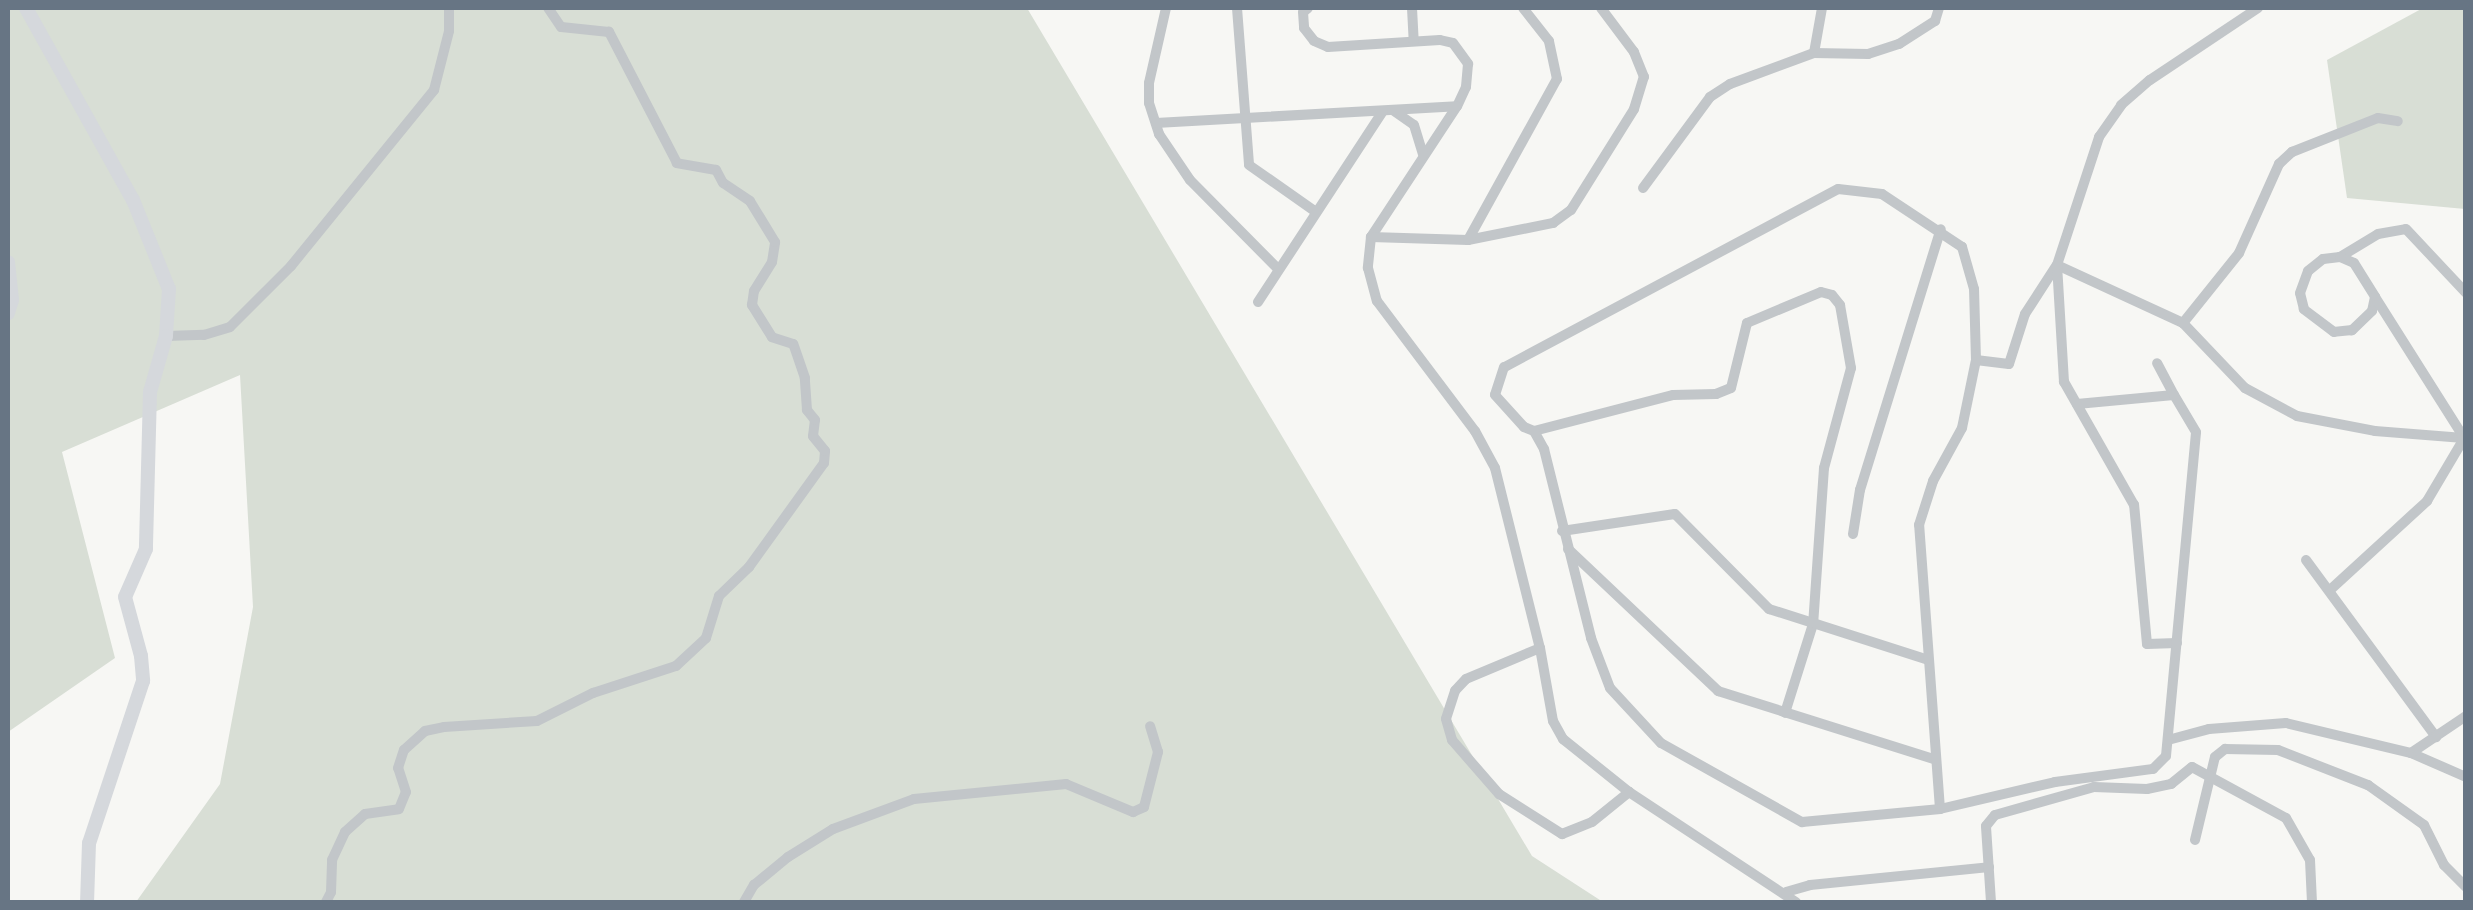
<!DOCTYPE html>
<html>
<head>
<meta charset="utf-8">
<style>
  body { margin:0 }
  #map { position:relative; width:2473px; height:910px; overflow:hidden; background:#f7f7f4; font-family:"PT Sans",sans-serif }
  div>[style] { position:absolute }
  .green>* { inset:0; background:#d8ded5 }
  .street>* { height:10px; margin:-5px; padding:0 5px; transform-origin:5px; border-radius:5px; background:#c2c6c9 }
  .secondary>* { height:14px; margin:-7px; padding:0 7px; transform-origin:7px; border-radius:7px; background:#d5d8dc }
  span { translate:-50% -50%; white-space:nowrap; text-align:center; line-height:1.15; -webkit-text-stroke:10px #fff; paint-order:stroke }
  .frame { position:absolute; inset:0; border:10px solid #677584; pointer-events:none }
</style>
</head>
<body>
<div id="map">
  <div class="green">
    <div style="clip-path:polygon(8px 8px,1027px 8px,1532px 856px,1603px 902px,136px 902px,220px 784px,253px 607px,240px 375px,62px 452px,115px 658px,8px 732px)"></div>
    <div style="clip-path:polygon(2423px 8px,2465px 8px,2465px 209px,2347px 198px,2327px 60px)"></div>
  </div>
  <div class="street">
    <div style="left:1166px;top:8px;width:77px;rotate:102.8deg"></div>
    <div style="left:1149px;top:83px;width:20px;rotate:90deg"></div>
    <div style="left:1149px;top:103px;width:33px;rotate:72deg"></div>
    <div style="left:1159px;top:134px;width:55px;rotate:56deg"></div>
    <div style="left:1190px;top:180px;width:125px;rotate:45.3deg"></div>
    <div style="left:1237px;top:8px;width:157px;rotate:85.6deg"></div>
    <div style="left:1249px;top:165px;width:82px;rotate:35deg"></div>
    <div style="left:1308px;top:8px;width:6px;rotate:141deg"></div>
    <div style="left:1303px;top:12px;width:16px;rotate:86deg"></div>
    <div style="left:1304px;top:28px;width:16px;rotate:52deg"></div>
    <div style="left:1314px;top:41px;width:15px;rotate:23deg"></div>
    <div style="left:1328px;top:47px;width:112px;rotate:-3.6deg"></div>
    <div style="left:1440px;top:40px;width:13px;rotate:13deg"></div>
    <div style="left:1453px;top:43px;width:26px;rotate:54deg"></div>
    <div style="left:1468px;top:64px;width:23px;rotate:95deg"></div>
    <div style="left:1466px;top:87px;width:21px;rotate:115deg"></div>
    <div style="left:1457px;top:106px;width:157px;rotate:123.3deg"></div>
    <div style="left:1371px;top:237px;width:31px;rotate:96deg"></div>
    <div style="left:1368px;top:268px;width:34px;rotate:75deg"></div>
    <div style="left:1377px;top:301px;width:163px;rotate:53deg"></div>
    <div style="left:1475px;top:431px;width:42px;rotate:61.6deg"></div>
    <div style="left:1495px;top:468px;width:186px;rotate:76deg"></div>
    <div style="left:1540px;top:648px;width:74px;rotate:79.9deg"></div>
    <div style="left:1553px;top:721px;width:21px;rotate:61deg"></div>
    <div style="left:1563px;top:739px;width:85px;rotate:38.8deg"></div>
    <div style="left:1629px;top:792px;width:200px;rotate:33.4deg"></div>
    <div style="left:1412px;top:8px;width:33px;rotate:87deg"></div>
    <div style="left:1814px;top:53px;width:46px;rotate:-79.9deg"></div>
    <div style="left:1394px;top:111px;width:24px;rotate:35deg"></div>
    <div style="left:1414px;top:125px;width:31px;rotate:73deg"></div>
    <div style="left:1156px;top:123px;width:301px;rotate:-3.2deg"></div>
    <div style="left:1643px;top:188px;width:113px;rotate:-53.6deg"></div>
    <div style="left:1710px;top:97px;width:24px;rotate:-33deg"></div>
    <div style="left:1730px;top:84px;width:90px;rotate:-20.3deg"></div>
    <div style="left:1814px;top:53px;width:54px;rotate:1.1deg"></div>
    <div style="left:1868px;top:54px;width:33px;rotate:-18deg"></div>
    <div style="left:1899px;top:44px;width:43px;rotate:-32.6deg"></div>
    <div style="left:1935px;top:21px;width:14px;rotate:-73deg"></div>
    <div style="left:1371px;top:237px;width:97px;rotate:1.8deg"></div>
    <div style="left:1468px;top:240px;width:87px;rotate:-11.3deg"></div>
    <div style="left:1553px;top:223px;width:22px;rotate:-36deg"></div>
    <div style="left:1571px;top:210px;width:119px;rotate:-58deg"></div>
    <div style="left:1634px;top:109px;width:34px;rotate:-73deg"></div>
    <div style="left:1644px;top:77px;width:27px;rotate:-112deg"></div>
    <div style="left:1634px;top:52px;width:55px;rotate:-126.9deg"></div>
    <div style="left:1468px;top:240px;width:184px;rotate:-61.1deg"></div>
    <div style="left:1557px;top:79px;width:39px;rotate:-102deg"></div>
    <div style="left:1549px;top:41px;width:42px;rotate:-128.2deg"></div>
    <div style="left:2340px;top:257px;width:44px;rotate:-31.2deg"></div>
    <div style="left:2378px;top:234px;width:28px;rotate:-10deg"></div>
    <div style="left:2406px;top:229px;width:88px;rotate:46.8deg"></div>
    <div style="left:2057px;top:265px;width:139px;rotate:24.7deg"></div>
    <div style="left:2183px;top:323px;width:90px;rotate:46.4deg"></div>
    <div style="left:2245px;top:388px;width:59px;rotate:28.3deg"></div>
    <div style="left:2297px;top:416px;width:79px;rotate:10.9deg"></div>
    <div style="left:2375px;top:431px;width:89px;rotate:4.5deg"></div>
    <div style="left:2375px;top:297px;width:14px;rotate:102deg"></div>
    <div style="left:2372px;top:311px;width:28px;rotate:136deg"></div>
    <div style="left:2352px;top:330px;width:18px;rotate:174deg"></div>
    <div style="left:2334px;top:332px;width:38px;rotate:-143deg"></div>
    <div style="left:2304px;top:309px;width:16px;rotate:-104deg"></div>
    <div style="left:2300px;top:293px;width:23px;rotate:-70deg"></div>
    <div style="left:2308px;top:271px;width:19px;rotate:-39deg"></div>
    <div style="left:2323px;top:259px;width:17px;rotate:-7deg"></div>
    <div style="left:2340px;top:257px;width:15px;rotate:23deg"></div>
    <div style="left:2354px;top:263px;width:40px;rotate:58deg"></div>
    <div style="left:2375px;top:297px;width:167px;rotate:57.7deg"></div>
    <div style="left:2464px;top:438px;width:2px;rotate:63deg"></div>
    <div style="left:1258px;top:302px;width:228px;rotate:-56.8deg"></div>
    <div style="left:2183px;top:323px;width:90px;rotate:-51.3deg"></div>
    <div style="left:2239px;top:253px;width:98px;rotate:-65.8deg"></div>
    <div style="left:2279px;top:164px;width:18px;rotate:-43deg"></div>
    <div style="left:2292px;top:152px;width:92px;rotate:-21.6deg"></div>
    <div style="left:2378px;top:118px;width:20px;rotate:9deg"></div>
    <div style="left:166px;top:336px;width:38px;rotate:-2deg"></div>
    <div style="left:204px;top:335px;width:27px;rotate:-17deg"></div>
    <div style="left:230px;top:327px;width:86px;rotate:-45deg"></div>
    <div style="left:291px;top:266px;width:227px;rotate:-50.9deg"></div>
    <div style="left:434px;top:90px;width:61px;rotate:-75.7deg"></div>
    <div style="left:449px;top:31px;width:23px;rotate:-90deg"></div>
    <div style="left:1976px;top:360px;width:33px;rotate:7deg"></div>
    <div style="left:2009px;top:364px;width:52px;rotate:-72.3deg"></div>
    <div style="left:2025px;top:314px;width:57px;rotate:-57.1deg"></div>
    <div style="left:2077px;top:404px;width:97px;rotate:-5.3deg"></div>
    <div style="left:2174px;top:395px;width:36px;rotate:-118deg"></div>
    <div style="left:1534px;top:431px;width:144px;rotate:-14.5deg"></div>
    <div style="left:1673px;top:395px;width:43px;rotate:-1.3deg"></div>
    <div style="left:1716px;top:394px;width:16px;rotate:-22deg"></div>
    <div style="left:1731px;top:388px;width:67px;rotate:-76.2deg"></div>
    <div style="left:1747px;top:323px;width:80px;rotate:-22.7deg"></div>
    <div style="left:1821px;top:292px;width:11px;rotate:15deg"></div>
    <div style="left:1832px;top:295px;width:13px;rotate:51deg"></div>
    <div style="left:1840px;top:305px;width:64px;rotate:80.1deg"></div>
    <div style="left:1851px;top:368px;width:104px;rotate:105.1deg"></div>
    <div style="left:1824px;top:468px;width:156px;rotate:94deg"></div>
    <div style="left:1813px;top:624px;width:93px;rotate:107.5deg"></div>
    <div style="left:1562px;top:531px;width:114px;rotate:-8.6deg"></div>
    <div style="left:1675px;top:514px;width:134px;rotate:45.3deg"></div>
    <div style="left:1769px;top:609px;width:165px;rotate:17.7deg"></div>
    <div style="left:1853px;top:534px;width:45px;rotate:-81deg"></div>
    <div style="left:1860px;top:490px;width:273px;rotate:-72.8deg"></div>
    <div style="left:1568px;top:549px;width:207px;rotate:43.4deg"></div>
    <div style="left:1718px;top:691px;width:226px;rotate:17.5deg"></div>
    <div style="left:2306px;top:560px;width:220px;rotate:53.7deg"></div>
    <div style="left:2330px;top:590px;width:132px;rotate:-42.5deg"></div>
    <div style="left:2427px;top:501px;width:77px;rotate:-59.4deg"></div>
    <div style="left:2177px;top:643px;width:30px;rotate:178deg"></div>
    <div style="left:2147px;top:644px;width:140px;rotate:-95.3deg"></div>
    <div style="left:2134px;top:505px;width:142px;rotate:-119.6deg"></div>
    <div style="left:2064px;top:382px;width:117px;rotate:-93.4deg"></div>
    <div style="left:2057px;top:265px;width:135px;rotate:-71.8deg"></div>
    <div style="left:2099px;top:137px;width:39px;rotate:-55deg"></div>
    <div style="left:2121px;top:105px;width:38px;rotate:-41deg"></div>
    <div style="left:2150px;top:80px;width:130px;rotate:-33.7deg"></div>
    <div style="left:1540px;top:648px;width:80px;rotate:157.3deg"></div>
    <div style="left:1466px;top:679px;width:16px;rotate:133deg"></div>
    <div style="left:1455px;top:691px;width:29px;rotate:108deg"></div>
    <div style="left:1446px;top:719px;width:22px;rotate:74deg"></div>
    <div style="left:1452px;top:740px;width:72px;rotate:49deg"></div>
    <div style="left:1499px;top:794px;width:75px;rotate:32.4deg"></div>
    <div style="left:1562px;top:834px;width:32px;rotate:-22deg"></div>
    <div style="left:1592px;top:822px;width:48px;rotate:-39deg"></div>
    <div style="left:2168px;top:740px;width:42px;rotate:-15deg"></div>
    <div style="left:2209px;top:729px;width:77px;rotate:-4.5deg"></div>
    <div style="left:2286px;top:723px;width:129px;rotate:13.5deg"></div>
    <div style="left:2411px;top:753px;width:60px;rotate:23.6deg"></div>
    <div style="left:2411px;top:753px;width:66px;rotate:-33.9deg"></div>
    <div style="left:1940px;top:809px;width:285px;rotate:-94.2deg"></div>
    <div style="left:1919px;top:525px;width:46px;rotate:-72.3deg"></div>
    <div style="left:1933px;top:481px;width:60px;rotate:-61.3deg"></div>
    <div style="left:1962px;top:428px;width:69px;rotate:-78.4deg"></div>
    <div style="left:1976px;top:360px;width:71px;rotate:-91.6deg"></div>
    <div style="left:1974px;top:289px;width:44px;rotate:-105.9deg"></div>
    <div style="left:1962px;top:247px;width:96px;rotate:-146.5deg"></div>
    <div style="left:1882px;top:194px;width:44px;rotate:-173.5deg"></div>
    <div style="left:1838px;top:189px;width:378px;rotate:151.9deg"></div>
    <div style="left:1504px;top:367px;width:29px;rotate:108deg"></div>
    <div style="left:1495px;top:395px;width:43px;rotate:47.8deg"></div>
    <div style="left:1524px;top:427px;width:11px;rotate:22deg"></div>
    <div style="left:1534px;top:431px;width:21px;rotate:61deg"></div>
    <div style="left:1544px;top:449px;width:195px;rotate:76deg"></div>
    <div style="left:1591px;top:638px;width:53px;rotate:69.2deg"></div>
    <div style="left:1610px;top:688px;width:75px;rotate:47.2deg"></div>
    <div style="left:1661px;top:743px;width:162px;rotate:29.3deg"></div>
    <div style="left:1802px;top:822px;width:139px;rotate:-5.4deg"></div>
    <div style="left:1940px;top:809px;width:118px;rotate:-13.2deg"></div>
    <div style="left:2055px;top:782px;width:99px;rotate:-7.6deg"></div>
    <div style="left:2153px;top:769px;width:18px;rotate:-45deg"></div>
    <div style="left:2166px;top:756px;width:325px;rotate:-84.7deg"></div>
    <div style="left:2196px;top:432px;width:43px;rotate:-120.7deg"></div>
    <div style="left:2195px;top:840px;width:85px;rotate:-76.5deg"></div>
    <div style="left:2215px;top:757px;width:13px;rotate:-39deg"></div>
    <div style="left:2225px;top:749px;width:53px;rotate:1.1deg"></div>
    <div style="left:2278px;top:750px;width:97px;rotate:21.3deg"></div>
    <div style="left:2368px;top:785px;width:69px;rotate:35.5deg"></div>
    <div style="left:2424px;top:825px;width:45px;rotate:63.4deg"></div>
    <div style="left:2444px;top:865px;width:31px;rotate:45deg"></div>
    <div style="left:1786px;top:892px;width:25px;rotate:-16deg"></div>
    <div style="left:1810px;top:885px;width:180px;rotate:-5.7deg"></div>
    <div style="left:326px;top:902px;width:11px;rotate:-63deg"></div>
    <div style="left:331px;top:892px;width:32px;rotate:-88deg"></div>
    <div style="left:332px;top:860px;width:31px;rotate:-65deg"></div>
    <div style="left:345px;top:832px;width:27px;rotate:-42deg"></div>
    <div style="left:365px;top:814px;width:34px;rotate:-8deg"></div>
    <div style="left:399px;top:809px;width:18px;rotate:-68deg"></div>
    <div style="left:406px;top:792px;width:25px;rotate:-108deg"></div>
    <div style="left:398px;top:768px;width:19px;rotate:-72deg"></div>
    <div style="left:404px;top:750px;width:28px;rotate:-42deg"></div>
    <div style="left:425px;top:731px;width:19px;rotate:-12deg"></div>
    <div style="left:444px;top:727px;width:93px;rotate:-3.7deg"></div>
    <div style="left:537px;top:721px;width:63px;rotate:-26.6deg"></div>
    <div style="left:593px;top:693px;width:87px;rotate:-18deg"></div>
    <div style="left:676px;top:666px;width:41px;rotate:-43deg"></div>
    <div style="left:706px;top:638px;width:44px;rotate:-72.8deg"></div>
    <div style="left:719px;top:596px;width:42px;rotate:-44deg"></div>
    <div style="left:749px;top:567px;width:128px;rotate:-54.2deg"></div>
    <div style="left:824px;top:463px;width:12px;rotate:-85deg"></div>
    <div style="left:825px;top:451px;width:19px;rotate:-129deg"></div>
    <div style="left:813px;top:436px;width:16px;rotate:-83deg"></div>
    <div style="left:815px;top:420px;width:13px;rotate:-129deg"></div>
    <div style="left:807px;top:410px;width:32px;rotate:-94deg"></div>
    <div style="left:805px;top:378px;width:36px;rotate:-109deg"></div>
    <div style="left:793px;top:344px;width:22px;rotate:-162deg"></div>
    <div style="left:772px;top:337px;width:38px;rotate:-122deg"></div>
    <div style="left:752px;top:305px;width:14px;rotate:-82deg"></div>
    <div style="left:754px;top:291px;width:34px;rotate:-58deg"></div>
    <div style="left:772px;top:262px;width:20px;rotate:-81deg"></div>
    <div style="left:775px;top:242px;width:48px;rotate:-121.4deg"></div>
    <div style="left:750px;top:201px;width:32px;rotate:-146deg"></div>
    <div style="left:723px;top:183px;width:15px;rotate:-118deg"></div>
    <div style="left:716px;top:170px;width:40px;rotate:-170deg"></div>
    <div style="left:677px;top:163px;width:148px;rotate:-117.4deg"></div>
    <div style="left:609px;top:32px;width:48px;rotate:-174.1deg"></div>
    <div style="left:561px;top:27px;width:23px;rotate:-124deg"></div>
    <div style="left:744px;top:902px;width:20px;rotate:-60deg"></div>
    <div style="left:754px;top:885px;width:44px;rotate:-39.5deg"></div>
    <div style="left:788px;top:857px;width:53px;rotate:-31.9deg"></div>
    <div style="left:833px;top:829px;width:86px;rotate:-20.3deg"></div>
    <div style="left:914px;top:799px;width:153px;rotate:-5.6deg"></div>
    <div style="left:1066px;top:784px;width:73px;rotate:22.7deg"></div>
    <div style="left:1133px;top:812px;width:12px;rotate:-24deg"></div>
    <div style="left:1144px;top:807px;width:57px;rotate:-75.7deg"></div>
    <div style="left:1158px;top:752px;width:27px;rotate:-107deg"></div>
    <div style="left:1991px;top:902px;width:76px;rotate:-93.8deg"></div>
    <div style="left:1986px;top:826px;width:14px;rotate:-51deg"></div>
    <div style="left:1995px;top:815px;width:103px;rotate:-15.8deg"></div>
    <div style="left:2094px;top:787px;width:53px;rotate:2.2deg"></div>
    <div style="left:2147px;top:789px;width:25px;rotate:-12deg"></div>
    <div style="left:2171px;top:784px;width:27px;rotate:-39deg"></div>
    <div style="left:2192px;top:767px;width:107px;rotate:28.5deg"></div>
    <div style="left:2286px;top:818px;width:48px;rotate:60.3deg"></div>
    <div style="left:2310px;top:860px;width:42px;rotate:87.3deg"></div>
  </div>
  <div class="secondary">
    <div style="left:26px;top:8px;width:220px;rotate:60.9deg"></div>
    <div style="left:133px;top:200px;width:96px;rotate:68deg"></div>
    <div style="left:169px;top:289px;width:47px;rotate:93.7deg"></div>
    <div style="left:166px;top:336px;width:58px;rotate:105.9deg"></div>
    <div style="left:150px;top:392px;width:157px;rotate:91.5deg"></div>
    <div style="left:146px;top:549px;width:52px;rotate:113.6deg"></div>
    <div style="left:125px;top:597px;width:61px;rotate:74.8deg"></div>
    <div style="left:141px;top:656px;width:25px;rotate:85deg"></div>
    <div style="left:143px;top:681px;width:171px;rotate:108.4deg"></div>
    <div style="left:89px;top:843px;width:59px;rotate:91.9deg"></div>
    <div style="left:8px;top:262px;width:38px;rotate:84deg"></div>
    <div style="left:12px;top:300px;width:14px;rotate:107deg"></div>
  </div>
  <div class="frame"></div>
</div>
</body>
</html>
